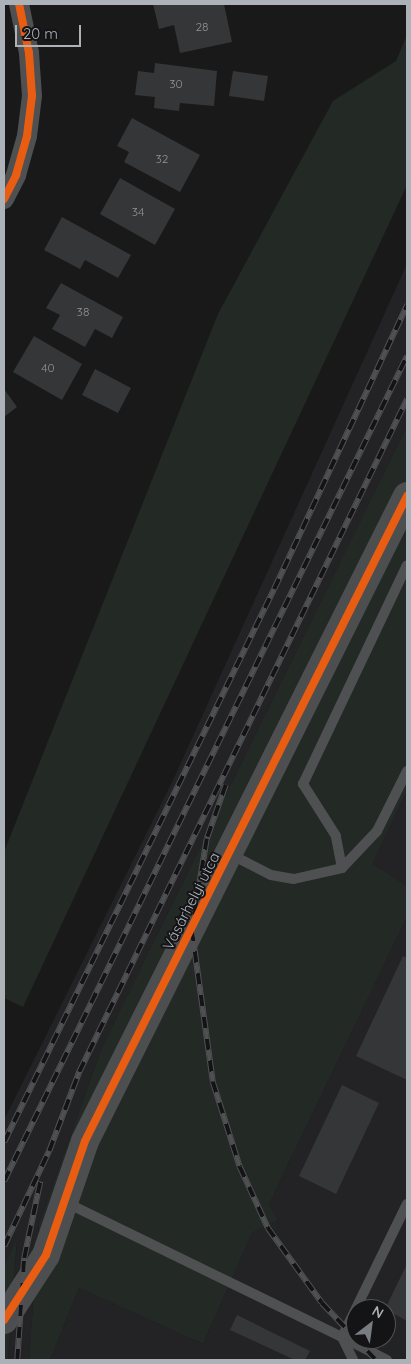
<!DOCTYPE html>
<html>
<head>
<meta charset="utf-8">
<style>
  body { margin:0 }
  #map { position:relative; width:411px; height:1364px; overflow:hidden; background:#19191a; font-family:Quicksand,sans-serif }
  div>[style] { position:absolute }
  .built>* { inset:0; background:#232325 }
  .green>* { inset:0; background:#232924 }
  .building>* { inset:0; background:#353637 }
  .lane>* { height:10px; margin:-5px; padding:0 5px; transform-origin:5px; border-radius:5px; background:#4f5052 }
  .street>* { height:20px; margin:-10px; padding:0 10px; transform-origin:10px; border-radius:10px; background:#4f5052 }
  .secondary>* { height:28px; margin:-14px; padding:0 14px; transform-origin:14px; border-radius:14px; background:#4d4e50 }
  .rail>* { height:5.5px; margin-top:-2.75px; transform-origin:0; background:repeating-linear-gradient(90deg,#141416 0 11px,#4f5052 0 22px); box-sizing:border-box; border-block:1px solid #4f5052 }
  .cycleway>* { height:8px; margin:-4px; padding:0 4px; transform-origin:4px; border-radius:4px; background:#e95d12 }
  span { translate:-50% -50%; white-space:nowrap; text-align:center; line-height:1.15; -webkit-text-stroke:4px #141416; paint-order:stroke }
  .number-label { font-size:12px; color:#8f9398 }
  .number-label span { -webkit-text-stroke-width:0 }
  .street-label { font-size:15px; color:#adb2b9 }
  .frame { position:absolute; inset:0; border:5px solid #adb2b9; pointer-events:none }
  .north { position:absolute; left:346px; top:1299px; width:50px; height:50px; box-sizing:border-box; background:#141416; border:1px solid #515357; border-radius:50%; rotate:30deg; font-size:14px; font-weight:700; line-height:20px; text-align:center; color:#adb2b9 }
  .north::after { content:''; display:block; margin:auto; width:18px; height:22px; background:#797c81; clip-path:polygon(50% 0,100% 100%,50% 72%,0 100%) }
  .scale { position:absolute; left:15px; top:25px; width:66px; height:22px; box-sizing:border-box; border:2px solid #adb2b9; border-top:0; padding-left:6px; font-size:15px; line-height:18px; white-space:nowrap; color:#adb2b9; -webkit-text-stroke:4px #141416; paint-order:stroke }
</style>
</head>
<body>
<div id="map">
  <div class="built">
    <div style="clip-path:polygon(407px 264px,407px 426px,102px 1047px,39px 1224px,29px 1360px,8px 1360px,17px 1241px,4px 1266px,4px 1120px,174px 778px)"></div>
    <div style="clip-path:polygon(407px 791px,407px 886px,371px 865px)"></div>
    <div style="clip-path:polygon(evenodd,407px 917px,407px 1360px,50px 1360px,79px 1288px,203px 1344px,252px 1233px,278px 1220px,269px 1204px,407px 917px,356px 1309px,386px 1309px,386px 1339px,356px 1339px,356px 1309px)"></div>
  </div>
  <div class="green">
    <div style="clip-path:polygon(407px 35px,407px 185px,23px 1007px,4px 998px,4px 852px,218px 314px,333px 101px,396px 61px)"></div>
    <div style="clip-path:polygon(407px 426px,407px 791px,372px 864px,407px 886px,407px 917px,269px 1204px,278px 1220px,252px 1233px,203px 1344px,79px 1288px,50px 1360px,29px 1360px,39px 1224px,102px 1047px)"></div>
    <div style="clip-path:polygon(17px 1239px,8px 1360px,4px 1360px,4px 1266px)"></div>
  </div>
  <div class="building">
    <div style="clip-path:polygon(153px 4px,224px 4px,232px 42px,180px 53px,174px 25px,159px 29px)"></div>
    <div style="clip-path:polygon(155px 63px,217px 71px,214px 106px,180px 103px,179px 111px,154px 108px,155px 97px,135px 95px,138px 71px,154px 73px)"></div>
    <div style="clip-path:polygon(233px 71px,268px 76px,264px 101px,229px 96px)"></div>
    <div style="clip-path:polygon(132px 118px,200px 155px,180px 192px,124px 162px,129px 152px,117px 146px)"></div>
    <div style="clip-path:polygon(120px 178px,175px 209px,155px 245px,100px 214px)"></div>
    <div style="clip-path:polygon(62px 217px,131px 255px,118px 278px,85px 260px,80px 269px,44px 250px)"></div>
    <div style="clip-path:polygon(61px 283px,123px 317px,112px 338px,95px 329px,85px 347px,52px 329px,60px 315px,46px 308px)"></div>
    <div style="clip-path:polygon(34px 336px,82px 364px,62px 400px,13px 372px)"></div>
    <div style="clip-path:polygon(95px 369px,131px 388px,118px 413px,82px 395px)"></div>
    <div style="clip-path:polygon(4px 389px,17px 407px,4px 417px)"></div>
    <div style="clip-path:polygon(403px 956px,407px 958px,407px 1080px,356px 1056px)"></div>
    <div style="clip-path:polygon(342px 1085px,379px 1103px,336px 1194px,299px 1176px)"></div>
    <div style="clip-path:polygon(407px 1264px,407px 1321px,385px 1309px)"></div>
    <div style="clip-path:polygon(237px 1315px,310px 1351px,305px 1360px,295px 1360px,230px 1330px)"></div>
  </div>
  <div class="lane">
    <div style="left:230px;top:854px;width:46px;rotate:27.1deg"></div>
    <div style="left:271px;top:875px;width:23px;rotate:10deg"></div>
    <div style="left:294px;top:879px;width:49px;rotate:-12.9deg"></div>
    <div style="left:342px;top:868px;width:51px;rotate:-46.6deg"></div>
    <div style="left:377px;top:831px;width:67px;rotate:-63.4deg"></div>
    <div style="left:342px;top:868px;width:33px;rotate:-101deg"></div>
    <div style="left:336px;top:836px;width:62px;rotate:-122.4deg"></div>
    <div style="left:303px;top:784px;width:242px;rotate:-64.6deg"></div>
    <div style="left:65px;top:1202px;width:308px;rotate:26deg"></div>
    <div style="left:342px;top:1337px;width:25px;rotate:64deg"></div>
    <div style="left:387px;top:1360px;width:51px;rotate:-152.9deg"></div>
    <div style="left:342px;top:1337px;width:148px;rotate:-64deg"></div>
  </div>
  <div class="street">
    <div style="left:4px;top:199px;width:27px;rotate:-63deg"></div>
    <div style="left:16px;top:175px;width:41px;rotate:-74.2deg"></div>
    <div style="left:27px;top:136px;width:40px;rotate:-82.9deg"></div>
    <div style="left:32px;top:96px;width:43px;rotate:-94deg"></div>
    <div style="left:29px;top:53px;width:50px;rotate:-101.5deg"></div>
  </div>
  <div class="secondary">
    <div style="left:4px;top:1320px;width:77px;rotate:-57.1deg"></div>
    <div style="left:46px;top:1255px;width:120px;rotate:-71.1deg"></div>
    <div style="left:85px;top:1141px;width:721px;rotate:-63.47deg"></div>
  </div>
  <div class="rail">
    <div style="left:226px;top:785px;width:57px;rotate:109.4deg"></div>
    <div style="left:207px;top:839px;width:92px;rotate:99.4deg"></div>
    <div style="left:192px;top:930px;width:153px;rotate:82.1deg"></div>
    <div style="left:213px;top:1082px;width:89px;rotate:72.4deg"></div>
    <div style="left:240px;top:1167px;width:67px;rotate:65.3deg"></div>
    <div style="left:268px;top:1228px;width:92px;rotate:54.2deg"></div>
    <div style="left:322px;top:1303px;width:79px;rotate:46.5deg"></div>
    <div style="left:4px;top:1142px;width:615px;rotate:-63.98deg"></div>
    <div style="left:274px;top:589px;width:314px;rotate:-64.9deg"></div>
    <div style="left:4px;top:1181px;width:918px;rotate:-63.97deg"></div>
    <div style="left:4px;top:1246px;width:105px;rotate:-64.7deg"></div>
    <div style="left:49px;top:1151px;width:85px;rotate:-69.2deg"></div>
    <div style="left:79px;top:1072px;width:749px;rotate:-64.02deg"></div>
    <div style="left:17px;top:1360px;width:102px;rotate:-86.1deg"></div>
    <div style="left:24px;top:1258px;width:78px;rotate:-78.1deg"></div>
  </div>
  <div class="cycleway">
    <div style="left:4px;top:199px;width:27px;rotate:-63deg"></div>
    <div style="left:16px;top:175px;width:41px;rotate:-74.2deg"></div>
    <div style="left:27px;top:136px;width:40px;rotate:-82.9deg"></div>
    <div style="left:32px;top:96px;width:43px;rotate:-94deg"></div>
    <div style="left:29px;top:53px;width:50px;rotate:-101.5deg"></div>
    <div style="left:4px;top:1320px;width:77px;rotate:-57.1deg"></div>
    <div style="left:46px;top:1255px;width:120px;rotate:-71.1deg"></div>
    <div style="left:85px;top:1141px;width:721px;rotate:-63.47deg"></div>
  </div>
  <div class="number-label">
    <span style="left:202px;top:27px">28</span>
    <span style="left:176px;top:84px">30</span>
    <span style="left:162px;top:159px">32</span>
    <span style="left:138px;top:212px">34</span>
    <span style="left:83px;top:312px">38</span>
    <span style="left:48px;top:368px">40</span>
  </div>
  <div class="street-label">
    <span style="left:191px;top:901px;rotate:-63deg">Vásárhelyi utca</span>
  </div>
  <div class="frame"></div>
  <div class="north">N</div>
  <div class="scale">20 m</div>
</div>
</body>
</html>
